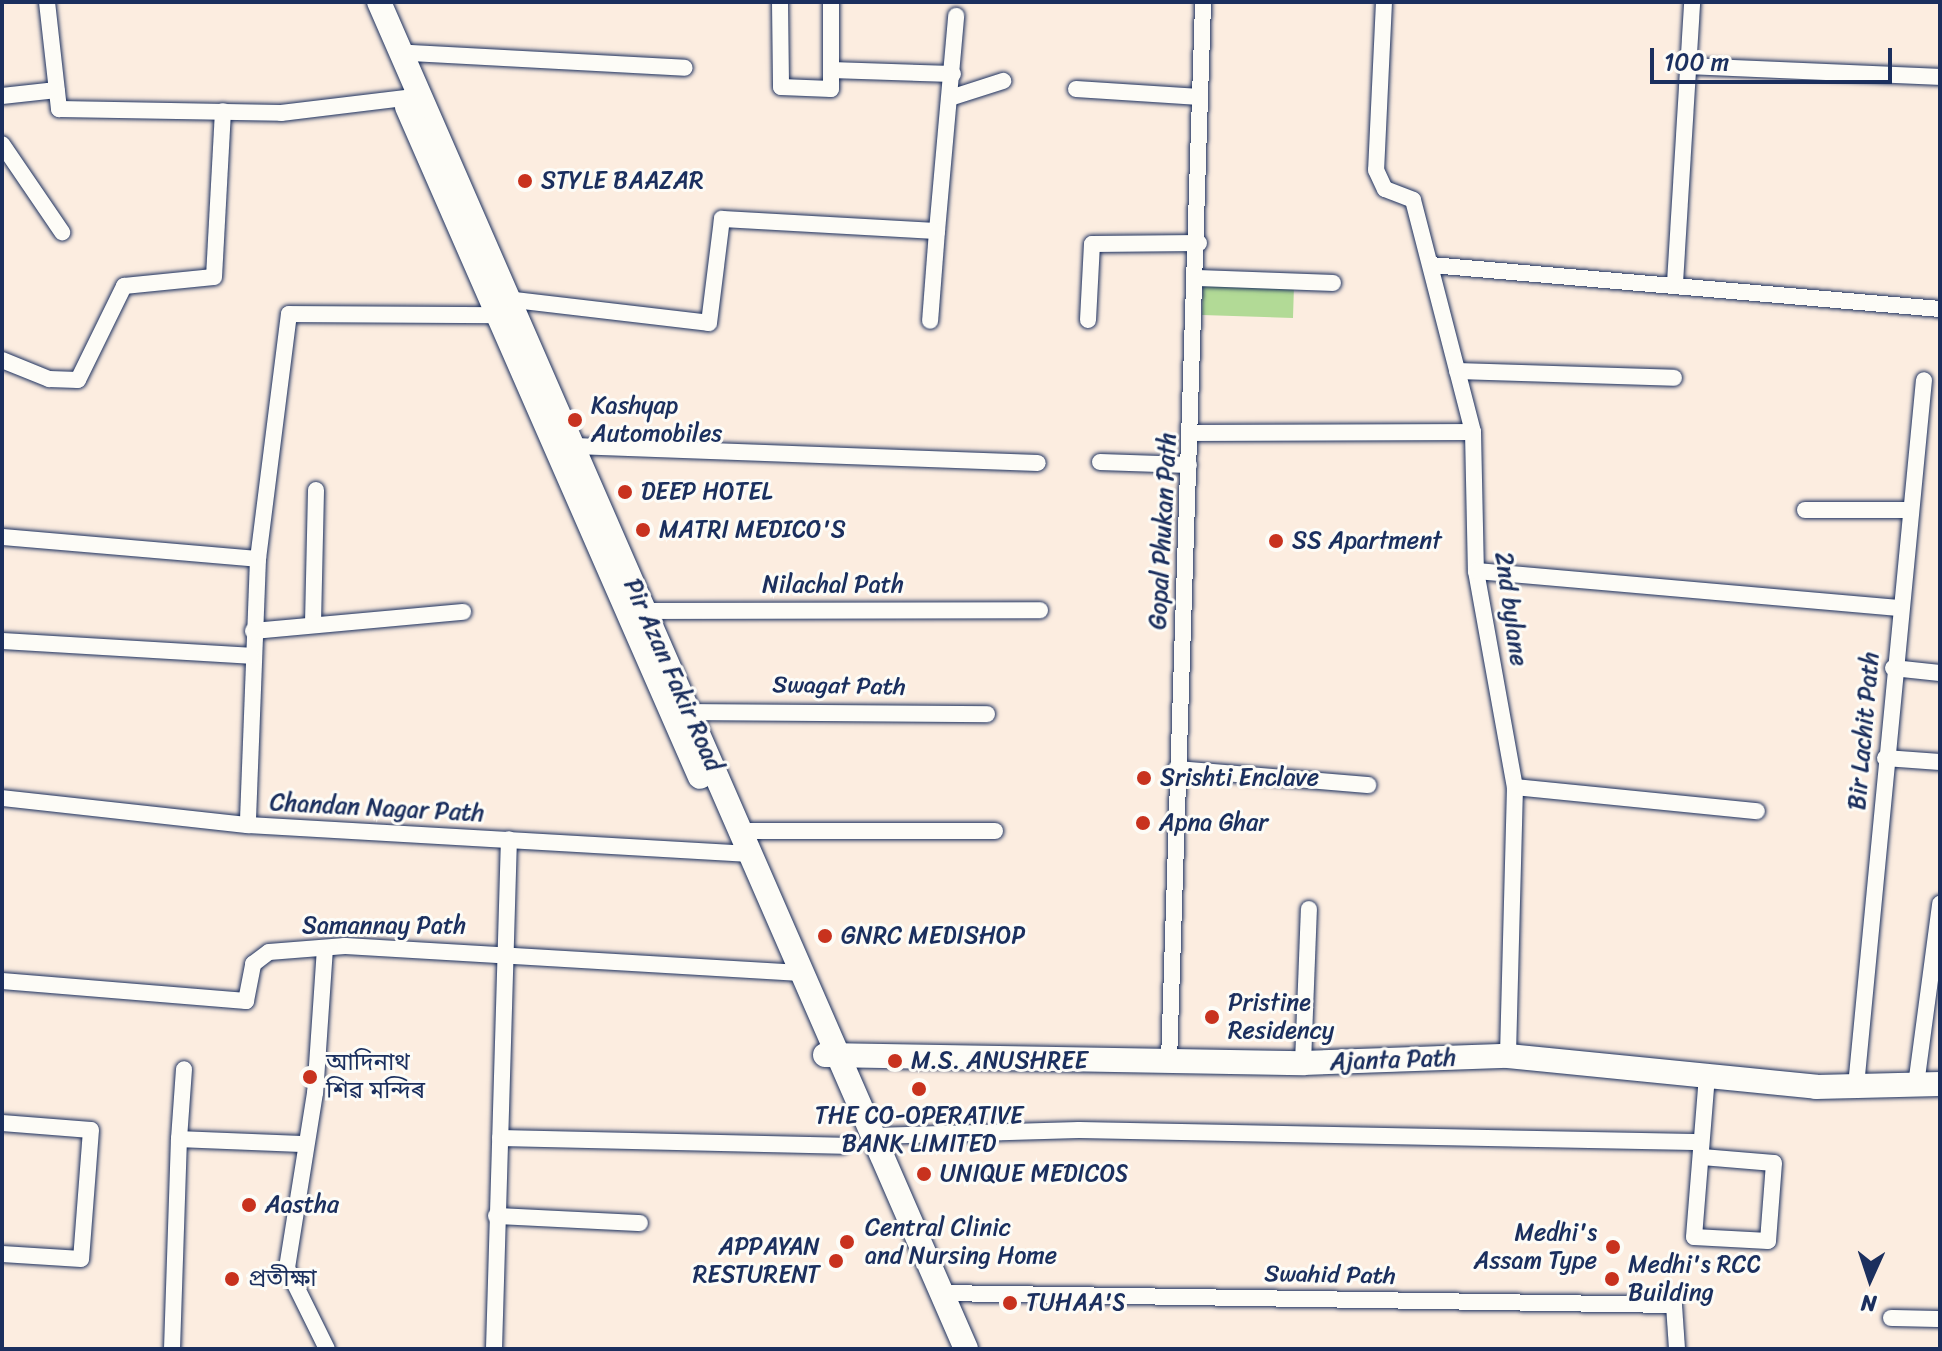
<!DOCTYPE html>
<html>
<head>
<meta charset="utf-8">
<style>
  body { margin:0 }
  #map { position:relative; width:1942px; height:1351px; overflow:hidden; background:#fcede0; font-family:Sriracha,"Noto Sans Bengali",sans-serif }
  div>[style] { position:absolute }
  .green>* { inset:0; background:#b2da96 }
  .roads { filter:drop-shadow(0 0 2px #1b2f5e) drop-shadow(0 0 2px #1b2f5e) }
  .street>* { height:16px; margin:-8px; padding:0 8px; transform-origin:8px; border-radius:8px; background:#fdfcf7 }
  .secondary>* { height:24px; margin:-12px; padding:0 12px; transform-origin:12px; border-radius:12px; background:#fdfcf7 }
  .dots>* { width:22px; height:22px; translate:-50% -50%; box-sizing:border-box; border:4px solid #fdfcf7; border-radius:50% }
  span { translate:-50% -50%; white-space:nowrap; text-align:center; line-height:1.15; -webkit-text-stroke:6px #fdfcf7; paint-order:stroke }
  .poi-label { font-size:24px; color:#1b2f5e }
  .left { translate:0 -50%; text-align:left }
  .right { translate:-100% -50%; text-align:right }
  .street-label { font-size:24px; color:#1b2f5e }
  .frame { position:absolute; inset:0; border:4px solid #1b2f5e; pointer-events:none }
  .north { position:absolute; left:1830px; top:1239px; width:80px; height:80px; -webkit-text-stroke:6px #fdfcf7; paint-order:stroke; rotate:183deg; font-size:22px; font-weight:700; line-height:32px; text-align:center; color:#1b2f5e }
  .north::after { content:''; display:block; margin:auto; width:28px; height:36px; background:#1b2f5e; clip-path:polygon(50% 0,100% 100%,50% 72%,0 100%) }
  .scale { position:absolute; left:1650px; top:48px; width:242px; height:36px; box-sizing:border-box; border:4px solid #1b2f5e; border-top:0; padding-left:10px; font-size:24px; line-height:28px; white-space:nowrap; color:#1b2f5e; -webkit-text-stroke:6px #fdfcf7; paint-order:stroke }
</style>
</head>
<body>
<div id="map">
  <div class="green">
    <div style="clip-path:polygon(1203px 283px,1294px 285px,1293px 318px,1202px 315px)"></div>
  </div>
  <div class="roads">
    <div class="street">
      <div style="left:47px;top:2px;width:108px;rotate:83.6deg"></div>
      <div style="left:59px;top:109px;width:222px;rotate:1deg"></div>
      <div style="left:281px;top:113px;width:134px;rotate:-6.9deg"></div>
      <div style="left:780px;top:2px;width:85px;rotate:89.3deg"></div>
      <div style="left:781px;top:87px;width:50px;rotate:2.3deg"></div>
      <div style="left:831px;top:89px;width:87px;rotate:-90deg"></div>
      <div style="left:1384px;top:2px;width:168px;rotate:92.7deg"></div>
      <div style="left:1376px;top:170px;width:21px;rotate:65deg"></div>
      <div style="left:1385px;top:189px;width:30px;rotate:21deg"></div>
      <div style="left:1413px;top:200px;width:240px;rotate:75.5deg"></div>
      <div style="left:1473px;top:432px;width:139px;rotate:88.8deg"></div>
      <div style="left:1476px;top:571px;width:219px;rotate:79.8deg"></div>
      <div style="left:1515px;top:787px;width:269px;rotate:91.5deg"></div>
      <div style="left:411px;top:53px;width:274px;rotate:3.1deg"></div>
      <div style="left:1689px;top:66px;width:251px;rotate:2.5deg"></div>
      <div style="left:831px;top:70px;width:122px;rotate:1.9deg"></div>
      <div style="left:1076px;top:89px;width:124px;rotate:3.7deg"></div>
      <div style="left:2px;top:96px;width:55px;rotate:-6.2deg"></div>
      <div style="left:950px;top:98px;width:56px;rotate:-17.8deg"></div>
      <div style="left:2px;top:144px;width:107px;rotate:55.7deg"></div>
      <div style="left:937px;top:231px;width:216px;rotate:-84.9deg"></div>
      <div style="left:1431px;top:265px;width:511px;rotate:4.94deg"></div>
      <div style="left:1199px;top:278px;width:134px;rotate:2.1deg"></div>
      <div style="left:1675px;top:283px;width:282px;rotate:-86.5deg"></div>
      <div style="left:514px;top:300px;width:196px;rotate:6.7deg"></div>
      <div style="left:709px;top:323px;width:105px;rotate:-82.9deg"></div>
      <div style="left:722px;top:219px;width:215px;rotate:3.2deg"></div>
      <div style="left:937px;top:231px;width:90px;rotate:94.4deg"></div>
      <div style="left:1088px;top:320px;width:76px;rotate:-87deg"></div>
      <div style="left:1092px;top:244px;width:107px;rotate:-0.5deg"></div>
      <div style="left:2px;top:360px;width:51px;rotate:22deg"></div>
      <div style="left:49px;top:379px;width:29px;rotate:2deg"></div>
      <div style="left:78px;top:380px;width:105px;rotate:-63.9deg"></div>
      <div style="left:124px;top:286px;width:90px;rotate:-5.7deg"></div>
      <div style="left:214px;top:277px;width:166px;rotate:-86.9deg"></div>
      <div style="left:1457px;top:371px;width:217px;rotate:1.8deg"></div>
      <div style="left:1192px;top:433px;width:281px;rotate:-0.2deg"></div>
      <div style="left:574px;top:446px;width:464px;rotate:2.1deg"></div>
      <div style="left:1100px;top:462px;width:89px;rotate:1.9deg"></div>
      <div style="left:1805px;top:510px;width:102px"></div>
      <div style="left:2px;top:537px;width:257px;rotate:4.9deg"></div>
      <div style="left:258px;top:559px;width:266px;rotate:92.2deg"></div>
      <div style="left:258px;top:559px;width:247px;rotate:-82.8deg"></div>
      <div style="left:289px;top:314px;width:209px;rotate:0.3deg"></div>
      <div style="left:1476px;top:571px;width:425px;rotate:5deg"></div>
      <div style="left:635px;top:611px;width:405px;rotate:-0.1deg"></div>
      <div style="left:313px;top:623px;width:133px;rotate:-88.7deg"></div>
      <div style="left:253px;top:631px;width:211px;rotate:-5.2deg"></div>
      <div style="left:2px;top:641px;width:249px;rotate:3.4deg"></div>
      <div style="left:1893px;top:668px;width:47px;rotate:6.1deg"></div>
      <div style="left:689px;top:712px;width:298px;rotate:0.4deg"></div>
      <div style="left:1885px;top:758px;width:55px;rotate:4.2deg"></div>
      <div style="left:1176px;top:769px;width:193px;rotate:4.8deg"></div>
      <div style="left:1515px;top:787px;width:243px;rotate:5.7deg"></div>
      <div style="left:2px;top:798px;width:247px;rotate:6.3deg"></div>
      <div style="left:248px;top:825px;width:503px;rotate:3.31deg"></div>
      <div style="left:741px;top:831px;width:254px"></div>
      <div style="left:325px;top:948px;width:145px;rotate:93.9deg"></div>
      <div style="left:315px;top:1093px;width:177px;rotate:99.1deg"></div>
      <div style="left:287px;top:1268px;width:90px;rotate:63.7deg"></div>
      <div style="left:2px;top:981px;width:245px;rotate:4.7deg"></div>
      <div style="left:246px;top:1001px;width:38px;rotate:-79deg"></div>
      <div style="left:253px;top:964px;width:20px;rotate:-37deg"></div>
      <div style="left:269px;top:952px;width:76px;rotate:-4.5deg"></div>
      <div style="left:345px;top:946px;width:457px;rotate:3.4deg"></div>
      <div style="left:1169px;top:1062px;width:1061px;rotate:-88.16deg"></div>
      <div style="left:1303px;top:1063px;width:154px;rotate:-87.8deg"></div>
      <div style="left:1916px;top:1085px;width:183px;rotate:-82.4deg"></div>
      <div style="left:1856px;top:1086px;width:709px;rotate:-84.5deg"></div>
      <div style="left:2px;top:1123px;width:89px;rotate:4.5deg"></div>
      <div style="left:91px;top:1130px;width:129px;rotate:94.4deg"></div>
      <div style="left:81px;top:1259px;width:79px;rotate:-176.4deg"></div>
      <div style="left:873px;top:1136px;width:206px;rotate:-1.7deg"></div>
      <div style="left:1079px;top:1130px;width:615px;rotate:1.12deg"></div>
      <div style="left:500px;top:1138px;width:342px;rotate:1.3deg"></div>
      <div style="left:179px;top:1139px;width:70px;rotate:-85.9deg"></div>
      <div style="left:1702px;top:1157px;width:72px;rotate:4.8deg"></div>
      <div style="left:1774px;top:1163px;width:78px;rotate:94.4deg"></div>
      <div style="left:1768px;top:1241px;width:74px;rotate:-176.9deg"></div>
      <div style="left:1694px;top:1237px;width:162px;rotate:-85.4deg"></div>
      <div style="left:496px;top:1216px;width:144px;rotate:2.8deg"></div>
      <div style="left:941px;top:1293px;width:733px;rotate:0.94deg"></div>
      <div style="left:1674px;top:1305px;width:44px;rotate:86.1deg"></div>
      <div style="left:1891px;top:1318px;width:49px;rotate:1.2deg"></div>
      <div style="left:172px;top:1349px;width:210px;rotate:-88.1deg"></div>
      <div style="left:179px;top:1139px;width:127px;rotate:2.3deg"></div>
      <div style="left:494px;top:1349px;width:510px;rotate:-88.32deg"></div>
    </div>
    <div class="secondary">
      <div style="left:379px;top:2px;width:1469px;rotate:66.45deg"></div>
      <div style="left:407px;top:107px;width:731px;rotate:66.38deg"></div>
      <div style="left:825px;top:1055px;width:478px;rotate:1deg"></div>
      <div style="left:1303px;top:1063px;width:205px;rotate:-2deg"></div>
      <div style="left:1508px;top:1056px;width:310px;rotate:5.7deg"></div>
      <div style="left:1816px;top:1087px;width:124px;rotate:-1.4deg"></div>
    </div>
  </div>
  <div class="dots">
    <div style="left:525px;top:181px;background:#c8321e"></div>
    <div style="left:575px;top:420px;background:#c8321e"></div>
    <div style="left:625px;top:492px;background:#c8321e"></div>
    <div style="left:643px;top:530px;background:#c8321e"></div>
    <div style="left:1276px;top:541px;background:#c8321e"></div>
    <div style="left:1144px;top:778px;background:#c8321e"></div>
    <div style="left:1143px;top:823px;background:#c8321e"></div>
    <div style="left:825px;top:936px;background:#c8321e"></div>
    <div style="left:1212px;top:1017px;background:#c8321e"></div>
    <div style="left:895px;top:1061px;background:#c8321e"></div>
    <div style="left:310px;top:1077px;background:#c8321e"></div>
    <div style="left:919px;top:1089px;background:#c8321e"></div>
    <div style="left:924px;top:1174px;background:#c8321e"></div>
    <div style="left:249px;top:1205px;background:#c8321e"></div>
    <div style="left:847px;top:1242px;background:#c8321e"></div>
    <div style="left:1613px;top:1247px;background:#c8321e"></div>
    <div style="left:836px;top:1261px;background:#c8321e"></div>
    <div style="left:232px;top:1279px;background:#c8321e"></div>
    <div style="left:1612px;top:1279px;background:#c8321e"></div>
    <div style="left:1010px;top:1303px;background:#c8321e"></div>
  </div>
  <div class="poi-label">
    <span class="left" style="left:541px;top:181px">STYLE BAAZAR</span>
    <span class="left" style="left:591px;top:420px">Kashyap<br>Automobiles</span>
    <span class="left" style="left:641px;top:492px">DEEP HOTEL</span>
    <span class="left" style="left:659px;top:530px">MATRI MEDICO'S</span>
    <span class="left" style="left:1292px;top:541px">SS Apartment</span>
    <span class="left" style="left:1160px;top:778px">Srishti Enclave</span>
    <span class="left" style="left:1159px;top:823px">Apna Ghar</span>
    <span class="left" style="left:841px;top:936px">GNRC MEDISHOP</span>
    <span class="left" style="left:1228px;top:1017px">Pristine<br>Residency</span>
    <span class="left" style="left:911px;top:1061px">M.S. ANUSHREE</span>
    <span class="left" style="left:326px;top:1077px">আদিনাথ<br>শিৱ মন্দিৰ</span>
    <span style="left:919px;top:1130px">THE CO-OPERATIVE<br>BANK LIMITED</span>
    <span class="left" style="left:940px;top:1174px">UNIQUE MEDICOS</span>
    <span class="left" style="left:265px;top:1205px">Aastha</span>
    <span class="left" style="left:865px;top:1242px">Central Clinic<br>and Nursing Home</span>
    <span class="right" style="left:1597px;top:1247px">Medhi's<br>Assam Type</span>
    <span class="right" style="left:820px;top:1261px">APPAYAN<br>RESTURENT</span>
    <span class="left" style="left:1628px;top:1279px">Medhi's RCC<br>Building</span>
    <span class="left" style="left:248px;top:1279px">প্রতীক্ষা</span>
    <span class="left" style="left:1026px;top:1303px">TUHAA'S</span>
  </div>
  <div class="street-label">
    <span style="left:1163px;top:531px;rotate:-87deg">Gopal Phukan Path</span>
    <span style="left:833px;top:585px">Nilachal Path</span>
    <span style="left:1511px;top:609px;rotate:82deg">2nd bylane</span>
    <span style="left:673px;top:675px;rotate:66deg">Pir Azan Fakir Road</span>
    <span style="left:839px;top:686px;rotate:1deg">Swagat Path</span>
    <span style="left:1864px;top:731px;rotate:-85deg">Bir Lachit Path</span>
    <span style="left:377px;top:808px;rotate:3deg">Chandan Nagar Path</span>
    <span style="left:384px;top:926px">Samannay Path</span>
    <span style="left:1393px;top:1060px;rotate:-2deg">Ajanta Path</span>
    <span style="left:1330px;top:1275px;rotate:1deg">Swahid Path</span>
  </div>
  <div class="frame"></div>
  <div class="north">N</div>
  <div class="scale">100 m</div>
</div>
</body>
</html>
